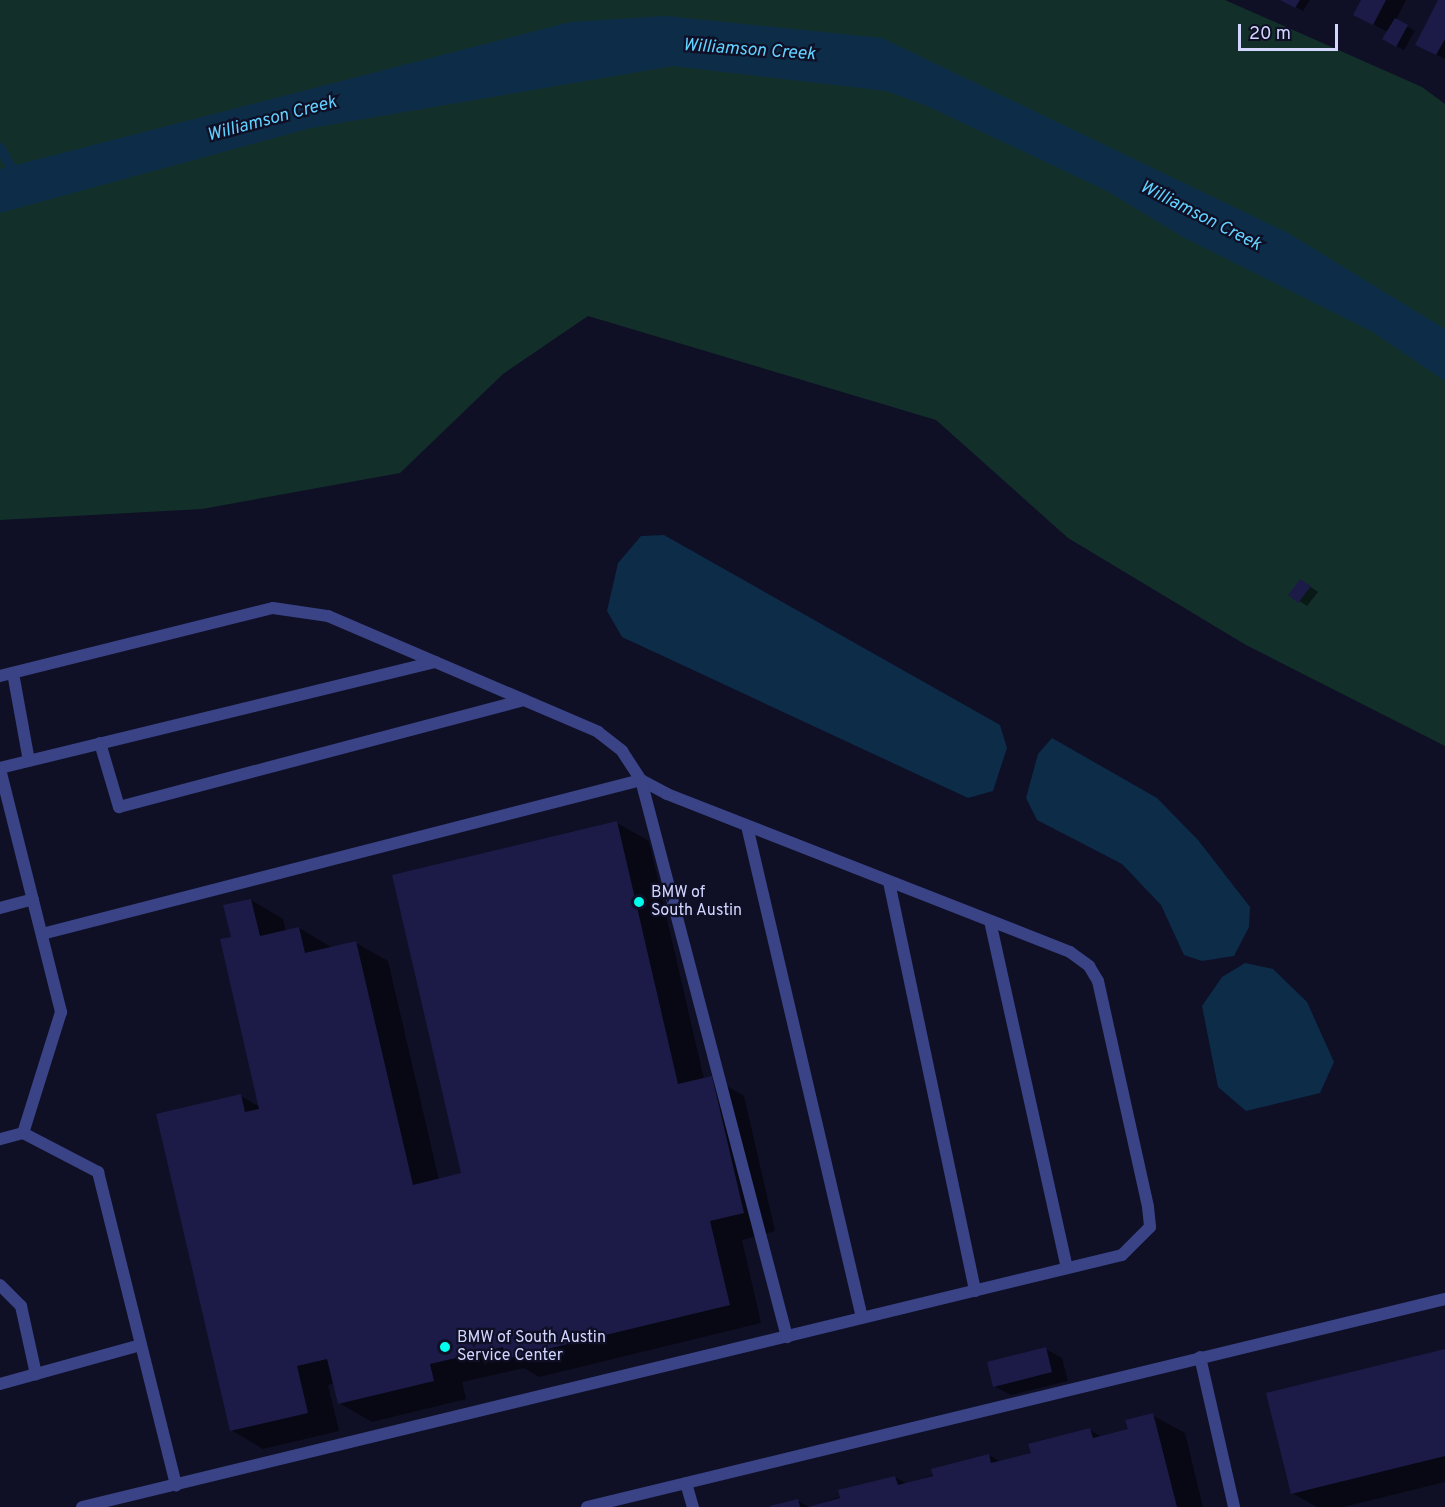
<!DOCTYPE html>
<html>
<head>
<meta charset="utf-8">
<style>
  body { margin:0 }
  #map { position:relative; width:1445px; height:1507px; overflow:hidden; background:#0f0f26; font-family:Overpass,sans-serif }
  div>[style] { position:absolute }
  .green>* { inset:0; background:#123029 }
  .water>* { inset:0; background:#0c2c48 }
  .shadow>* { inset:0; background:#0007 }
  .stream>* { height:10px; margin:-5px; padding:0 5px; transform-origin:5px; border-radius:5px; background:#0c2c48 }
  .building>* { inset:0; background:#1c1b47 }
  .lane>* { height:12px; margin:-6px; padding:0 6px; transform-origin:6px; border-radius:6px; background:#394385 }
  .street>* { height:12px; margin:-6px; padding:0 6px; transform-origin:6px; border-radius:6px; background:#394385 }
  .dots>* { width:16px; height:16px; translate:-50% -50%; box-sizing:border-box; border:3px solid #0f0f26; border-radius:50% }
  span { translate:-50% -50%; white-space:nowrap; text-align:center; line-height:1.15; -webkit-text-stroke:4.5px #0f0f26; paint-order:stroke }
  .poi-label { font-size:16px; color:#d3d6ff }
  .left { translate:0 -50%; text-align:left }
  .water-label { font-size:18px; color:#61d1ff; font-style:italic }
  .scale { position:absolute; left:1238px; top:24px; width:100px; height:27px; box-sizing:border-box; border:3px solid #d3d6ff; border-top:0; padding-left:8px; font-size:18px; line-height:21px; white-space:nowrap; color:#d3d6ff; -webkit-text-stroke:4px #0f0f26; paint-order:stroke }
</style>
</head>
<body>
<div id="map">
  <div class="green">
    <div style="clip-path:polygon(0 0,1225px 0,1422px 87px,1445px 104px,1445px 746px,1246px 645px,1068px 538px,936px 420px,588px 316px,503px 374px,400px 473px,202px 509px,0 520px)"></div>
  </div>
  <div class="water">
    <div style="clip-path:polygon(666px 16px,882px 38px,1288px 233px,1445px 329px,1445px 381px,1371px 331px,1181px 236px,1107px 191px,927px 106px,886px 91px,673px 66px,311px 128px,0 213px,0 169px,570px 22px)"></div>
    <div style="clip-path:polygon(664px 535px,1000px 725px,1007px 748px,993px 791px,968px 798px,622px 637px,607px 611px,618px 563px,641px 536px)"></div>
    <div style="clip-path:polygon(1052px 738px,1157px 798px,1198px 840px,1250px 907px,1249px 927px,1234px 956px,1202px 961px,1184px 955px,1161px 905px,1122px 864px,1037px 820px,1026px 798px,1038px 754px)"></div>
    <div style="clip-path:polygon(1245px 963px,1273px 969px,1307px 1002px,1334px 1062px,1320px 1093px,1246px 1111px,1218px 1087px,1202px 1006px,1222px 977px)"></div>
  </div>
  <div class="shadow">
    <div style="clip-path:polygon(1283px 0,1310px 0,1303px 11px)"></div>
    <div style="clip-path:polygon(1363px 0,1406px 0,1396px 20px,1415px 31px,1404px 50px,1384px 39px,1388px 32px,1355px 15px)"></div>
    <div style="clip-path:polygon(1440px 0,1445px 0,1445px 59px,1433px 53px)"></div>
    <div style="clip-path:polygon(1308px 585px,1318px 592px,1307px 606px,1290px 595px)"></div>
    <div style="clip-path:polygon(617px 823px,649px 841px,704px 1079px,711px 1077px,744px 1096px,775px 1231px,742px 1240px,761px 1323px,539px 1377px,524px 1368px,462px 1382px,466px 1399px,372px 1422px,339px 1403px,335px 1383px,328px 1385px,339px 1431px,263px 1449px,231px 1430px,241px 1096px,260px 1107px,233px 938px,251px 900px,283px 919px,286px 932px,299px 928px,331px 947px,356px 943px,388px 961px,439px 1180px,463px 1174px)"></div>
    <div style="clip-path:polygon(1046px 1349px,1062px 1358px,1068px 1381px,1011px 1395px,994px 1386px)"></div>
    <div style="clip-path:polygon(1445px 1351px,1445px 1482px,1343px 1507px,1317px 1507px,1292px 1493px)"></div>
    <div style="clip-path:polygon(1152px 1415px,1185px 1433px,1203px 1507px,811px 1507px,895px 1477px,907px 1484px,989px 1455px,1001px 1462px,1033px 1454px,1090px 1430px,1102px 1437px,1130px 1430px)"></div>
    <div style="clip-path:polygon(798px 1501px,809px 1507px,773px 1507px)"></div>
  </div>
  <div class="stream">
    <div style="left:0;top:148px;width:36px;rotate:60deg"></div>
  </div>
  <div class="building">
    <div style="clip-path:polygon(1280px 0,1300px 0,1295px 8px)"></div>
    <div style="clip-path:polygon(1361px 0,1386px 0,1373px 25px,1353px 15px)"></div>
    <div style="clip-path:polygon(1438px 0,1445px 0,1445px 39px,1436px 55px,1415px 45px)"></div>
    <div style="clip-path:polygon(1395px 18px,1408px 25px,1396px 47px,1382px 39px)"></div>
    <div style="clip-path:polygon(1300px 579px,1311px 586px,1298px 603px,1288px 595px)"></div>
    <div style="clip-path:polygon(617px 821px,678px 1084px,712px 1076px,744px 1213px,710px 1221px,730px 1305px,506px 1359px,503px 1347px,430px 1364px,434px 1381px,338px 1404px,327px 1359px,297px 1366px,308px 1413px,230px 1431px,156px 1114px,241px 1094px,245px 1112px,259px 1109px,220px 939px,231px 937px,223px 905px,251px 899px,260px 936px,299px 927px,305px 953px,356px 941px,413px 1185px,461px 1173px,392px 875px)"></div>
    <div style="clip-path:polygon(1046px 1347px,1052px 1372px,993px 1387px,987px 1362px)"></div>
    <div style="clip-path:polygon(1445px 1349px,1445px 1456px,1291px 1494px,1266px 1393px)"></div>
    <div style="clip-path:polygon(1153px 1413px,1177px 1507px,808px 1507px,840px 1498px,838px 1490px,895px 1476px,898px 1485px,933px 1476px,931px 1469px,989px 1454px,991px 1463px,1031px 1453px,1028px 1444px,1090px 1428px,1093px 1438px,1128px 1429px,1125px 1420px)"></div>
    <div style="clip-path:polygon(798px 1499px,800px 1507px,770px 1507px,770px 1506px)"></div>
  </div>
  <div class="lane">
    <div style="left:13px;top:673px;width:89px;rotate:79.7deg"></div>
    <div style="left:0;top:676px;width:281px;rotate:-14deg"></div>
    <div style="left:273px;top:608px;width:56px;rotate:8.3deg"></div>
    <div style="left:328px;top:616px;width:294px;rotate:23.2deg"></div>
    <div style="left:598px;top:732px;width:31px;rotate:38deg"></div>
    <div style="left:622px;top:751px;width:35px;rotate:57deg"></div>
    <div style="left:641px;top:780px;width:30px;rotate:28deg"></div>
    <div style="left:667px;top:794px;width:433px;rotate:21.4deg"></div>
    <div style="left:1070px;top:952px;width:24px;rotate:36deg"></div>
    <div style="left:1089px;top:966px;width:17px;rotate:59deg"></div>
    <div style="left:1098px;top:981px;width:231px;rotate:77.5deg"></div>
    <div style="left:1148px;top:1207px;width:20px;rotate:84deg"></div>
    <div style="left:1150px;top:1227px;width:40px;rotate:135deg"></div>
    <div style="left:1122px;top:1255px;width:1070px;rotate:166.38deg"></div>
    <div style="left:100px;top:743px;width:67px;rotate:73.5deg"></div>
    <div style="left:119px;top:807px;width:419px;rotate:-14.8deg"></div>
    <div style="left:0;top:768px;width:448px;rotate:-13.7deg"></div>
    <div style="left:0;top:769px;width:251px;rotate:75.9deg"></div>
    <div style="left:61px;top:1012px;width:127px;rotate:107.4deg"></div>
    <div style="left:23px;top:1133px;width:24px;rotate:165deg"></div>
    <div style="left:747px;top:826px;width:505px;rotate:76.84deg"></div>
    <div style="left:889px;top:882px;width:418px;rotate:78.1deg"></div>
    <div style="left:0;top:908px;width:34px;rotate:-15deg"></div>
    <div style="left:990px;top:921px;width:355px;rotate:77.5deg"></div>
    <div style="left:42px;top:934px;width:618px;rotate:-14.42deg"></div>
    <div style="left:641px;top:780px;width:576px;rotate:75.31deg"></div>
    <div style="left:23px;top:1133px;width:85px;rotate:27.5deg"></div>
    <div style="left:98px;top:1172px;width:323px;rotate:76deg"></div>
    <div style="left:0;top:1285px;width:30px;rotate:45deg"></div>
    <div style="left:21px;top:1306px;width:70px;rotate:77.6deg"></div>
    <div style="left:1200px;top:1357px;width:154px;rotate:77.2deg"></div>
    <div style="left:0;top:1384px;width:146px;rotate:-15.5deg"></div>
    <div style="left:587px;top:1507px;width:883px;rotate:-13.63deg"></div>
  </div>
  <div class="street">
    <div style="left:686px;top:1483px;width:25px;rotate:74deg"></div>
  </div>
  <div class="dots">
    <div style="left:639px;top:902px;background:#00feec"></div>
    <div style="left:445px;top:1347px;background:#00feec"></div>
  </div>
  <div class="poi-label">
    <span class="left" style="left:651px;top:902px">BMW of<br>South Austin</span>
    <span class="left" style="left:457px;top:1347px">BMW of South Austin<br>Service Center</span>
  </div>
  <div class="water-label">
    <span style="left:749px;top:51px;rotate:4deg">Williamson Creek</span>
    <span style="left:272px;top:120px;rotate:-15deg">Williamson Creek</span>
    <span style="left:1200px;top:217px;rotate:27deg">Williamson Creek</span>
  </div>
  <div class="scale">20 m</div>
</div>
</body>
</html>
